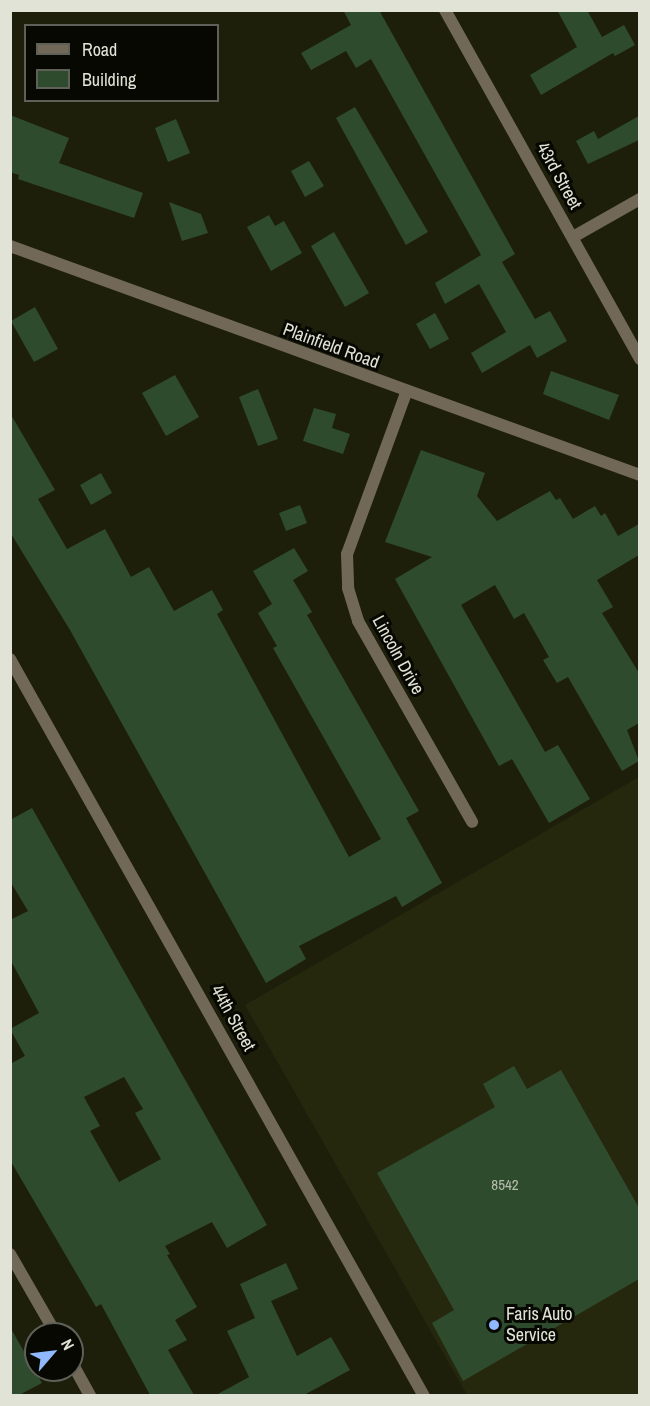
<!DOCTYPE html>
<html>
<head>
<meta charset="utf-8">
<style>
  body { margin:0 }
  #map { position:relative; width:650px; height:1406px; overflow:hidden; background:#1d1f0b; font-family:"Archivo Narrow",sans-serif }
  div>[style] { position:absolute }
  .built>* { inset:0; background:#26280d }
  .building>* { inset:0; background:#2f4b2e }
  .minor>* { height:12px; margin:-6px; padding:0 6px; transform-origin:6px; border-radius:6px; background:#716858 }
  .tertiary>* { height:12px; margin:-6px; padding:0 6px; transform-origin:6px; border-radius:6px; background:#716858 }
  .dots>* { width:16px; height:16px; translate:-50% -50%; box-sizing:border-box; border:3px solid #080803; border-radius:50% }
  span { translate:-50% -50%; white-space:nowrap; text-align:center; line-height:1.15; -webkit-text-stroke:6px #080803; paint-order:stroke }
  .number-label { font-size:15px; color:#b4bdac }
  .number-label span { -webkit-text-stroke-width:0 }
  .street-label { font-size:18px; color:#e1e3d6 }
  .poi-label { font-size:18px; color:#e1e3d6 }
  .left { translate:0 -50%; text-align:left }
  .frame { position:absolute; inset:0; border:12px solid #e1e3d6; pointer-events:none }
  .legend { position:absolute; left:24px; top:24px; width:195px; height:78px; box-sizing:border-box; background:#080803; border:2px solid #5f6057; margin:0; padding:8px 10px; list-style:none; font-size:18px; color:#e1e3d6 }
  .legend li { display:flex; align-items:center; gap:12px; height:30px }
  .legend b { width:30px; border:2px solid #5f6057 }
  .north { position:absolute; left:24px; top:1322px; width:60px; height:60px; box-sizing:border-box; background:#080803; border:2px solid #5f6057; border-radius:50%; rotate:62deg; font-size:16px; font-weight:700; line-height:24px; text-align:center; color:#e1e3d6 }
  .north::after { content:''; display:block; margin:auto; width:21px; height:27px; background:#90b8fd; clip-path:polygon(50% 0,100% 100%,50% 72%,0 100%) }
</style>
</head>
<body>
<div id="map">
  <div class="built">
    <div style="clip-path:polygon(639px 777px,639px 1395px,467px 1395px,245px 1005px)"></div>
  </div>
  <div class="building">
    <div style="clip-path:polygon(343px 10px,379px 10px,515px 254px,502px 262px,535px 319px,550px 311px,567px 341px,537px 358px,530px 345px,482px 373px,471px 353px,506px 332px,479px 284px,445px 304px,435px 283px,481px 255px,371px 59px,356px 68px,346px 51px,311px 70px,301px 53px,351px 25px)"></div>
    <div style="clip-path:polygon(557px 10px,587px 10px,602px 37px,624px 25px,635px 45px,615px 56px,613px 53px,541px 95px,530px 75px,577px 47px)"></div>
    <div style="clip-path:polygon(355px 107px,428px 232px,406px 245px,336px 118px)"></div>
    <div style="clip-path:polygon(10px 115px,69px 138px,59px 163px,143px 193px,134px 218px,18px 179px,19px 175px,10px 172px)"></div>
    <div style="clip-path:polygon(639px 116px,639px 140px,588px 164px,576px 141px,594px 131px,598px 139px)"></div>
    <div style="clip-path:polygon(176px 119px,190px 153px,168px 162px,155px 128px)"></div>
    <div style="clip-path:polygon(309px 161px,324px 186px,305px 197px,291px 171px)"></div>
    <div style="clip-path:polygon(169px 202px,201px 214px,208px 233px,182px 241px)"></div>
    <div style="clip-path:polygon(269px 215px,275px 226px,284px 221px,302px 253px,271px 271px,247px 227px)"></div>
    <div style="clip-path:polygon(334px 232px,369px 293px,345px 307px,311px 246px)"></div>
    <div style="clip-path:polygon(35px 307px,58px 349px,34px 362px,11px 321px)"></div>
    <div style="clip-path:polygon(435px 313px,449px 339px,430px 349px,416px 324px)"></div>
    <div style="clip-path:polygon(551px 371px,619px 395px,609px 420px,543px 394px)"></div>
    <div style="clip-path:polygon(175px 375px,199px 417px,166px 436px,142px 393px)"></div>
    <div style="clip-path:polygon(258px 389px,278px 439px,258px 446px,239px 397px)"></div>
    <div style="clip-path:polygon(314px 408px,336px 414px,332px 428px,350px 434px,343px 454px,303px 441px)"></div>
    <div style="clip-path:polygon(10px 413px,55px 490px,38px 499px,67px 549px,105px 529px,131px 577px,149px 567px,174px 611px,212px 590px,223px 610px,217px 614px,349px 857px,381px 839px,273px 648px,277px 646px,258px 613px,272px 604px,253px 571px,294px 548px,308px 571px,293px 580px,312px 612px,307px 615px,419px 811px,406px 818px,442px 883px,402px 907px,396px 896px,299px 946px,306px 959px,266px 983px,70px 630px,10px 532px)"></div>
    <div style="clip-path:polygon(421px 450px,485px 473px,477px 496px,497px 521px,550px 491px,556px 500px,560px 498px,573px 519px,595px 506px,601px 516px,605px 513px,618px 536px,639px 524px,639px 555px,597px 580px,613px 607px,602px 613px,639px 673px,639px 723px,627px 730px,639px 761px,622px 771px,568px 677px,557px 683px,543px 660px,549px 657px,524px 613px,514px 619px,495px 585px,461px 605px,545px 752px,558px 745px,590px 799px,549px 823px,512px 759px,499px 766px,395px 579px,432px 557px,385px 542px)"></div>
    <div style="clip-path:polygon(101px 473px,112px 493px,91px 505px,80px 485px)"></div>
    <div style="clip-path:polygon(300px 505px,307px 523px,286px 531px,279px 513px)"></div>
    <div style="clip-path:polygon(evenodd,32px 808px,267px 1225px,227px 1248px,212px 1222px,165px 1246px,170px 1254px,167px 1255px,197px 1307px,175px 1320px,187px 1340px,168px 1350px,194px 1395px,150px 1395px,101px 1304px,96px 1307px,10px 1160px,10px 1064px,25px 1056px,10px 1029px,39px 1013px,10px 959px,10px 920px,28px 911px,10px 881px,10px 820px,32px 808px,124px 1077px,143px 1109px,135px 1113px,161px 1159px,119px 1182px,90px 1131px,100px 1126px,84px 1097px,124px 1077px)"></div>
    <div style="clip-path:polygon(514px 1066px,527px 1089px,561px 1070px,639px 1208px,639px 1279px,463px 1381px,432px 1323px,454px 1310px,377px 1173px,495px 1107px,483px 1084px)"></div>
    <div style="clip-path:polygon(286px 1263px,298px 1289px,271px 1301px,297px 1356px,331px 1337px,350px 1370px,304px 1395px,216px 1395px,249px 1377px,227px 1331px,255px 1318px,240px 1284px)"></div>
    <div style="clip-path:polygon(10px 1327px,42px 1383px,19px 1395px,10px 1395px)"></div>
  </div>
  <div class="minor">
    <div style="left:445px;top:10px;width:400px;rotate:60.8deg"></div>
    <div style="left:573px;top:237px;width:77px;rotate:-29.6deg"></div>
    <div style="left:406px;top:393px;width:171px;rotate:110.1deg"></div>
    <div style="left:347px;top:554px;width:34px;rotate:88deg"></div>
    <div style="left:348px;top:588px;width:34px;rotate:73deg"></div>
    <div style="left:358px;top:621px;width:231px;rotate:60.4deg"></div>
    <div style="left:10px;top:659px;width:845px;rotate:60.68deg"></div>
    <div style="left:10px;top:1254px;width:92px;rotate:60.1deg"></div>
    <div style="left:72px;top:1363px;width:38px;rotate:61deg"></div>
  </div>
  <div class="tertiary">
    <div style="left:10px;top:246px;width:670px;rotate:19.98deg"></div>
  </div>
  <div class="dots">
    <div style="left:494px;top:1325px;background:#90b8fd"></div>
  </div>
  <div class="number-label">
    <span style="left:505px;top:1185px">8542</span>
  </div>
  <div class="street-label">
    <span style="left:559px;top:176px;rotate:61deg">43rd Street</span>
    <span style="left:331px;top:346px;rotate:20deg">Plainfield Road</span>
    <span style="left:398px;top:655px;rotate:61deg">Lincoln Drive</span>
    <span style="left:233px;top:1018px;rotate:61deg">44th Street</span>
  </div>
  <div class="poi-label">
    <span class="left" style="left:506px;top:1325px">Faris Auto<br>Service</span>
  </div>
  <div class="frame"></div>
  <ul class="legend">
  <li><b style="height:8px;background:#716858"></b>Road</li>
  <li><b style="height:16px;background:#2f4b2e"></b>Building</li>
  </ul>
  <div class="north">N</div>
</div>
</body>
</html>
